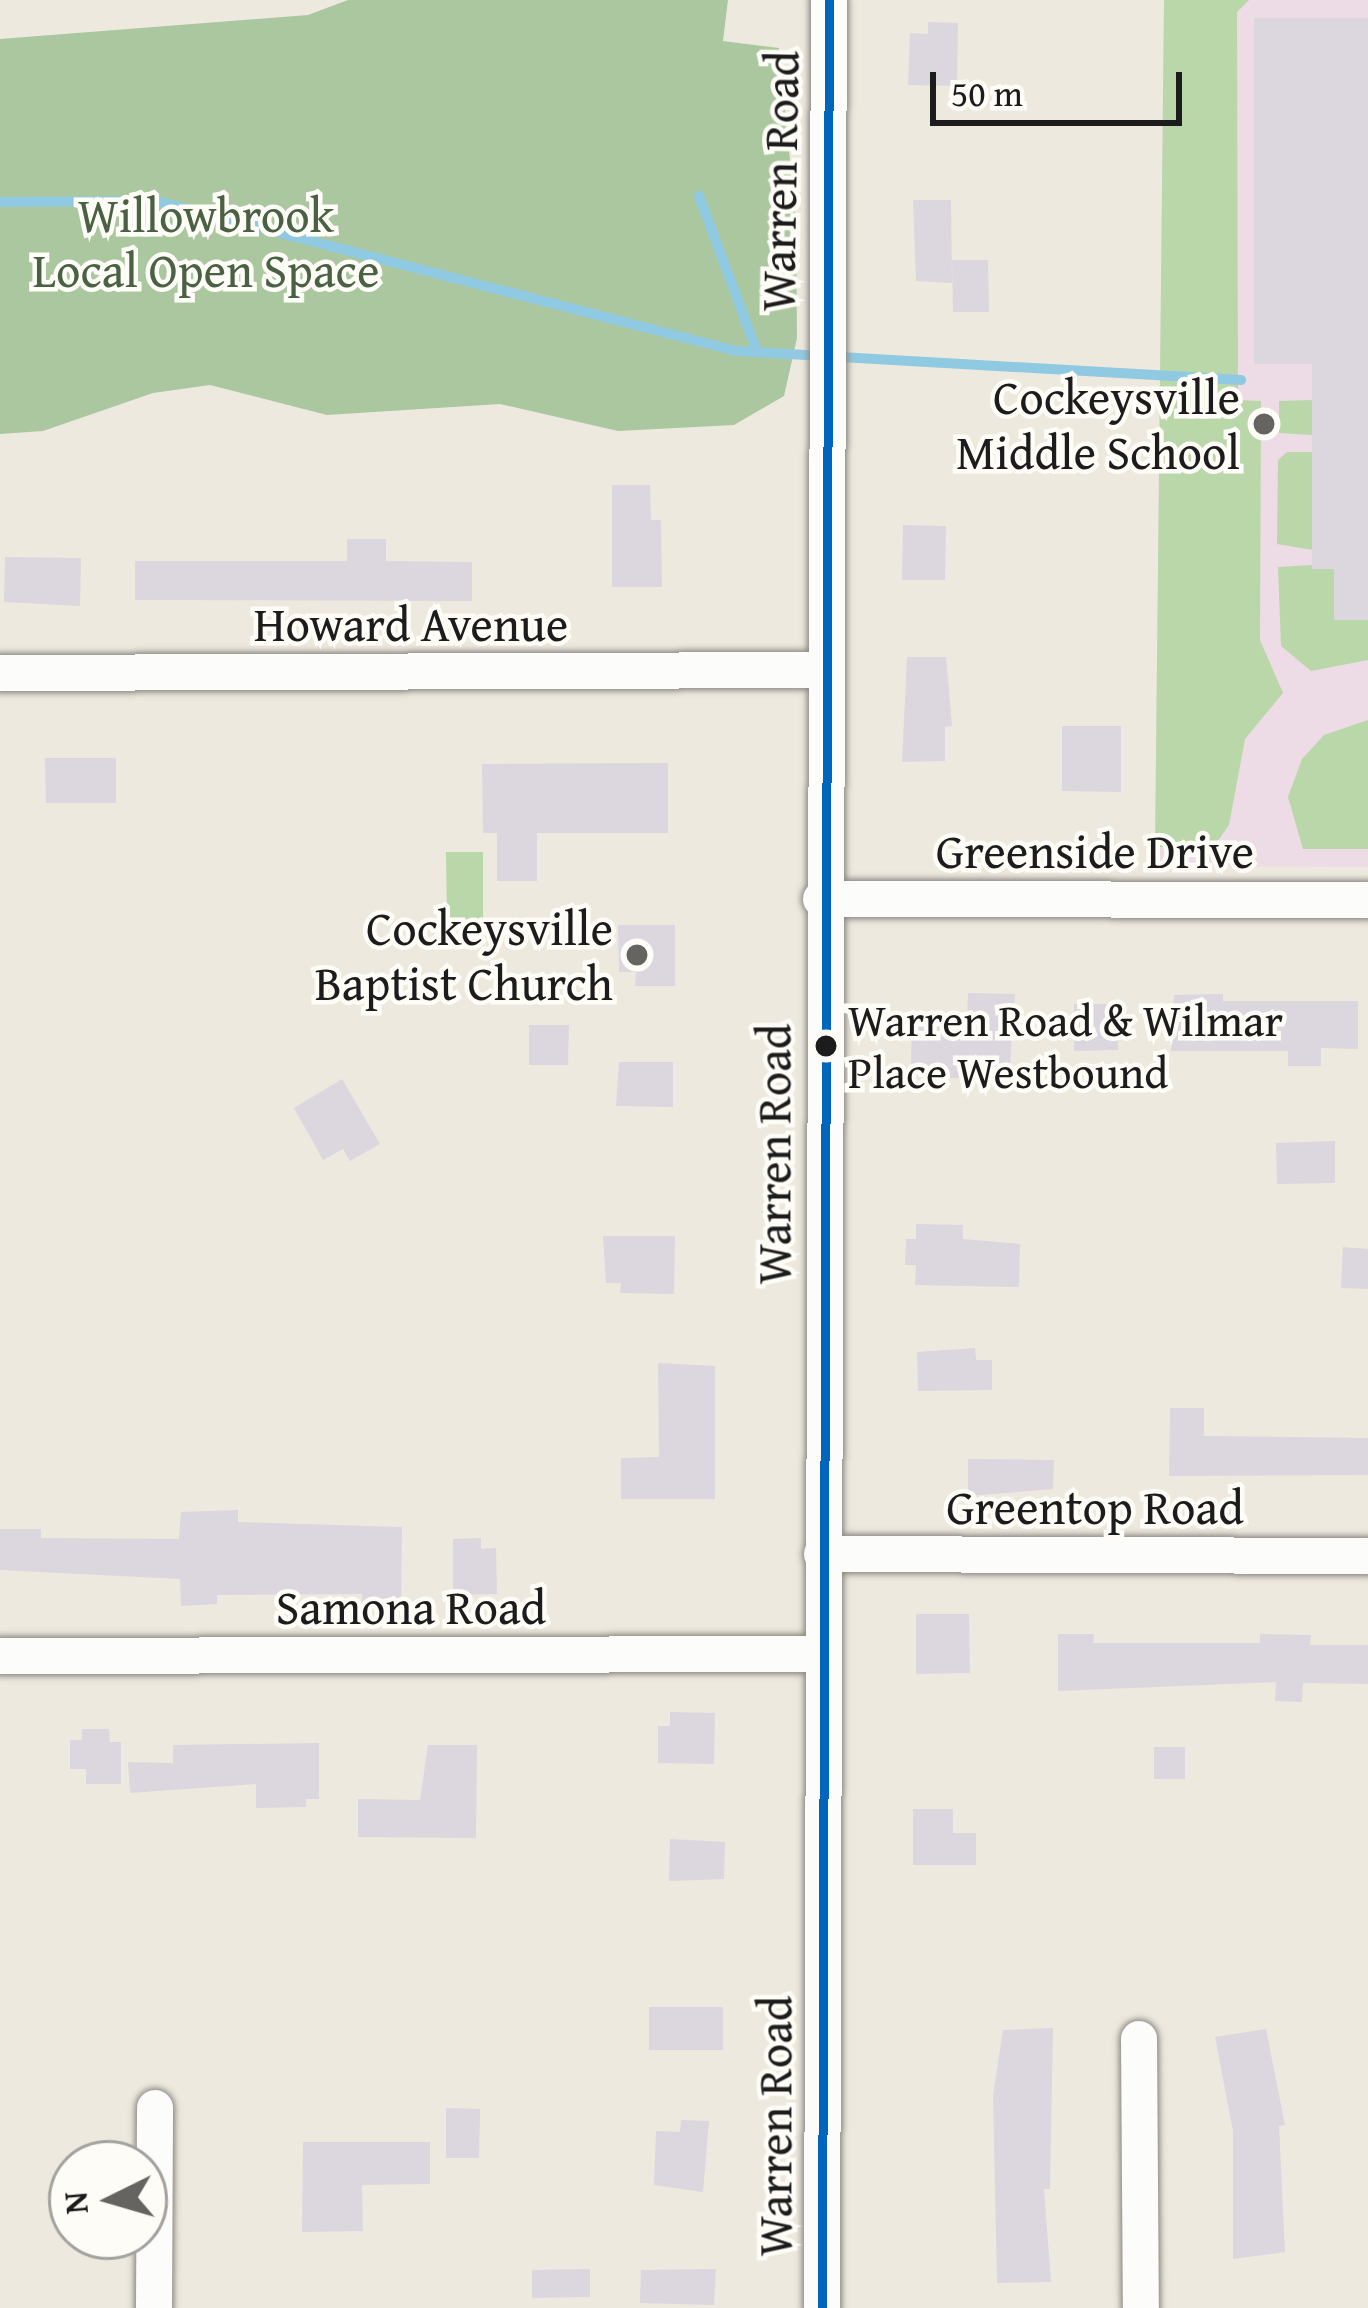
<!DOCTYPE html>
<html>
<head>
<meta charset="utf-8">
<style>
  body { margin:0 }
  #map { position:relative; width:1368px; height:2308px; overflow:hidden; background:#eee9de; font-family:"Gentium Book Plus",serif }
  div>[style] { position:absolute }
  .built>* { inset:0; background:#eddce5 }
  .green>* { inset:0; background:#b9d7a9 }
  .forest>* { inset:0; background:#aac79f }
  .stream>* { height:10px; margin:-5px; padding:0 5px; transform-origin:5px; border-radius:5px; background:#90cae2 }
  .building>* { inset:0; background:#dcd6de }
  .roads { filter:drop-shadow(0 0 3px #8c8984) drop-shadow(0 0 3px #8c8984) }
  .minor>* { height:36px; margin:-18px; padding:0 18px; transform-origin:18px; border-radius:18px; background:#fcfcfa }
  .bus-1>* { height:9px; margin:-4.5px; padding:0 4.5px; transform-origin:4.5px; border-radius:4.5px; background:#0065bd }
  .dots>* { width:33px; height:33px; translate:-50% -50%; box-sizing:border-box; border:6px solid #fdfcf7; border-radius:50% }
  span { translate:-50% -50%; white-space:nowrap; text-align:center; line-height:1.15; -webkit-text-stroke:9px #fdfcf7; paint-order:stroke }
  .bus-label { font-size:45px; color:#1c1c1c }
  .left { translate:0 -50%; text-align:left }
  .street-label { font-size:48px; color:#1c1c1c }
  .park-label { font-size:48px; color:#4a6143 }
  .poi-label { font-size:48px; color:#1c1c1c }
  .right { translate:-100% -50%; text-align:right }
  .north { position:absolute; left:48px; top:2140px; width:120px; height:120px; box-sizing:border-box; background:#fdfcf7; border:3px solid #a3a29f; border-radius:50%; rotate:265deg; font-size:33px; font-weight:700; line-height:48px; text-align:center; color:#1c1c1c }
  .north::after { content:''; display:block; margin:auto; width:42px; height:54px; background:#666460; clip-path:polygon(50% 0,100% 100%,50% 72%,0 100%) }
  .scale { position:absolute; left:930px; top:72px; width:252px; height:54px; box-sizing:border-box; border:6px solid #1c1c1c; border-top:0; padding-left:15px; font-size:36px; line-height:42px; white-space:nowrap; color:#1c1c1c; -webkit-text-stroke:9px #fdfcf7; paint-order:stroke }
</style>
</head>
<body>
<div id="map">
  <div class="built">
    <div style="clip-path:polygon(1164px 0,1368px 0,1368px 867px,1155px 866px)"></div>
  </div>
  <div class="green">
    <div style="clip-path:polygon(1164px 0,1249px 0,1237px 12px,1238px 400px,1261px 401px,1260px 640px,1283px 693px,1245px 739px,1229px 825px,1213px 848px,1155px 847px)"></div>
    <div style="clip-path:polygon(1312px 400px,1312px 435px,1279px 433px,1279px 401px)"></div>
    <div style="clip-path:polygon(1287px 452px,1313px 452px,1313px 550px,1277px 544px,1278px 460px)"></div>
    <div style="clip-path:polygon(1312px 565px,1334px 569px,1334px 619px,1368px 620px,1368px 660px,1311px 671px,1281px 646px,1278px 567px)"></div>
    <div style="clip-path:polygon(1368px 720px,1368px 849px,1303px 849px,1288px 797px,1302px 759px,1324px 735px)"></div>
    <div style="clip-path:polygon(446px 852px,483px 852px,483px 920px,447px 920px)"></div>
  </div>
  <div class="forest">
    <div style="clip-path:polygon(348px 0,728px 0,723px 41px,779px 48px,796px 222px,797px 338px,784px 396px,734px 425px,618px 431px,500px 404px,327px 415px,210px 385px,153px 393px,43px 431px,0 434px,0 39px,308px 15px)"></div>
  </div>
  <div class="stream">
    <div style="left:699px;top:196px;width:166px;rotate:69.6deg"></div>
    <div style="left:0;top:202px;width:156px;rotate:-0.4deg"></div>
    <div style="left:156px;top:201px;width:599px;rotate:14.5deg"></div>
    <div style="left:736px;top:351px;width:506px;rotate:3.29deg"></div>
  </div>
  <div class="building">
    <div style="clip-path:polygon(1254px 18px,1368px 18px,1368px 620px,1334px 620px,1334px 569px,1312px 569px,1312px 364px,1254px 364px)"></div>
    <div style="clip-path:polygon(928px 22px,958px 23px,957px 86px,908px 85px,910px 33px,928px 34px)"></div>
    <div style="clip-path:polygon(913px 200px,951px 200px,952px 283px,916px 281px)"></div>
    <div style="clip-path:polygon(952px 260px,988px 260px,989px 312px,953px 312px)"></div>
    <div style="clip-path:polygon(612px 485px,650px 485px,651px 520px,661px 520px,662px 587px,612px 587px)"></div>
    <div style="clip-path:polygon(903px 525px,946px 526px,945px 580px,902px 580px)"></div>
    <div style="clip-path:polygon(347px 539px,386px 539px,386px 561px,472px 562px,472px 601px,135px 600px,135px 561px,347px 561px)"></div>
    <div style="clip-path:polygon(5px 557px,81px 558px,80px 606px,4px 602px)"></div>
    <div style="clip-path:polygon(907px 657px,946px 657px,952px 726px,945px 727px,945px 761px,902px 762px)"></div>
    <div style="clip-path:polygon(1062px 726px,1121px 726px,1121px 792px,1062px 791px)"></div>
    <div style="clip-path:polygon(45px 758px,116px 758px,116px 803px,46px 803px)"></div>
    <div style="clip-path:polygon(668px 763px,668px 833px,537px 833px,537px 881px,497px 881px,497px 833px,483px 833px,482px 764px)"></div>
    <div style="clip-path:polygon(618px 925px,675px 925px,675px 986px,635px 986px,636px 972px,619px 972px)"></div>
    <div style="clip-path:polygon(968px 993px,1015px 994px,1009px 1079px,945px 1078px,945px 1066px,911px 1066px,912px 1021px,967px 1022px)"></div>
    <div style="clip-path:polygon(1223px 994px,1223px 1001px,1358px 1001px,1358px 1049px,1321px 1048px,1321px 1066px,1288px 1066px,1288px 1051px,1171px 1051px,1174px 995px)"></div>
    <div style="clip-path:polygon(1074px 1004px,1117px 1004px,1118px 1050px,1074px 1051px)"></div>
    <div style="clip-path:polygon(529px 1025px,569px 1025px,568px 1065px,529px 1065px)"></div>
    <div style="clip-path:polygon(619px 1062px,673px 1062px,673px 1107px,616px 1106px)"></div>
    <div style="clip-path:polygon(342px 1079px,380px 1144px,350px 1161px,343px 1149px,323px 1160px,294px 1108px)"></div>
    <div style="clip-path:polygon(1335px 1141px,1335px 1183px,1277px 1184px,1276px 1143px)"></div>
    <div style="clip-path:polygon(916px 1224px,963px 1225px,963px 1239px,1020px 1244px,1019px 1287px,915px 1285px,916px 1265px,905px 1265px,906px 1239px,916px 1239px)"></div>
    <div style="clip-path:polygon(603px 1236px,675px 1236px,674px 1294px,620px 1293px,621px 1283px,606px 1283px)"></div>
    <div style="clip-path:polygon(1343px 1247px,1368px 1249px,1368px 1289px,1341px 1288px)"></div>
    <div style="clip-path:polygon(975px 1348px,976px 1360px,992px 1360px,992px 1390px,918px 1391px,917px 1352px)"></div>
    <div style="clip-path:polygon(658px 1363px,715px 1366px,715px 1499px,621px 1499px,621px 1458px,659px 1457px)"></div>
    <div style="clip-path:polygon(1170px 1408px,1204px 1408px,1204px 1436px,1368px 1438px,1368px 1475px,1169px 1476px)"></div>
    <div style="clip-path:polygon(968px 1459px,1054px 1460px,1053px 1489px,968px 1496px)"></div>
    <div style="clip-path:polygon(238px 1510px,238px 1522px,402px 1527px,401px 1606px,362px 1605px,362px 1594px,217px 1595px,217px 1604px,181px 1606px,180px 1579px,0 1570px,0 1529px,41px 1529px,41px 1538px,179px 1539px,181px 1512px)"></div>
    <div style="clip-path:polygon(481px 1538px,481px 1549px,496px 1548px,497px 1594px,453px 1595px,453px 1539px)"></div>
    <div style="clip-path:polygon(916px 1614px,969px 1614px,970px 1673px,916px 1674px)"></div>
    <div style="clip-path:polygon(1058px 1634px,1094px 1634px,1093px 1643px,1260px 1643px,1260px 1634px,1311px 1635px,1310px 1645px,1368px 1645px,1368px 1684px,1303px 1683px,1302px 1702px,1275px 1701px,1276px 1682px,1058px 1691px)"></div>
    <div style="clip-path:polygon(670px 1712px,715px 1713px,714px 1764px,658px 1763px,658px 1726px,670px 1726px)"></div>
    <div style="clip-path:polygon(82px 1729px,109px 1729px,110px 1742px,121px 1742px,121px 1784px,86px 1784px,86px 1769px,70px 1769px,70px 1740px,82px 1740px)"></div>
    <div style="clip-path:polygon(319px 1743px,319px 1799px,306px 1799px,306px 1807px,256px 1808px,256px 1784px,130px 1793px,128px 1762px,173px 1763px,173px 1745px)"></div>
    <div style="clip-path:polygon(428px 1745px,477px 1745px,476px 1838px,358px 1837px,358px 1799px,420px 1800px)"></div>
    <div style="clip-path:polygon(1154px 1747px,1185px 1747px,1185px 1779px,1154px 1779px)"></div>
    <div style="clip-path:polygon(913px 1809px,953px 1809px,953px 1833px,976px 1833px,976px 1865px,913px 1865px)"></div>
    <div style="clip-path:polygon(670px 1839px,725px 1842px,724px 1879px,669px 1881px)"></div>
    <div style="clip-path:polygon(649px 2007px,723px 2007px,723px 2050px,649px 2050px)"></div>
    <div style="clip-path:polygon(1053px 2028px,1050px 2189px,1044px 2189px,1051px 2282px,997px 2283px,993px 2096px,1003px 2030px)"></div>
    <div style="clip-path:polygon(1266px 2029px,1285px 2125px,1279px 2126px,1285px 2252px,1233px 2259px,1233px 2131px,1215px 2037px)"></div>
    <div style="clip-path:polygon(446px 2108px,480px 2109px,479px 2158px,446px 2158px)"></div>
    <div style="clip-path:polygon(681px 2120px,709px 2121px,703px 2192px,654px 2185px,656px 2131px,680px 2132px)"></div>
    <div style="clip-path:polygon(303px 2142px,430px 2142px,430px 2184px,362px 2185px,363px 2231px,302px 2232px)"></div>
    <div style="clip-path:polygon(590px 2269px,590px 2297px,532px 2298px,532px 2270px)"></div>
    <div style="clip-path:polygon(716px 2269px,714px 2305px,640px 2303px,641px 2270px)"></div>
  </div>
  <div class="roads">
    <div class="minor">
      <div style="left:0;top:673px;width:822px;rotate:-0.21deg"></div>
      <div style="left:821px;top:899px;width:547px;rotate:0.1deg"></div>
      <div style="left:822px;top:1554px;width:546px;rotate:0.21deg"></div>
      <div style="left:0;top:1656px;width:822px;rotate:-0.14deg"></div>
      <div style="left:1139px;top:2039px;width:269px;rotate:89.6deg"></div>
      <div style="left:154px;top:2308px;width:200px;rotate:-89.7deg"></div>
      <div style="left:822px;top:2308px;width:2308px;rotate:-89.83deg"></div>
    </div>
  </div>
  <div class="bus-1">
    <div style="left:822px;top:2308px;width:2308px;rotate:-89.83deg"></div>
  </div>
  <div class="dots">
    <div style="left:1264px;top:424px;background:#666460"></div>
    <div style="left:637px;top:955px;background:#666460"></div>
    <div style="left:826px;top:1046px;background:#1c1c1c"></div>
  </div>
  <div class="bus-label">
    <span class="left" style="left:848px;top:1046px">Warren Road &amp; Wilmar<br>Place Westbound</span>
  </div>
  <div class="street-label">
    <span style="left:779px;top:181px;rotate:-89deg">Warren Road</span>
    <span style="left:411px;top:624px">Howard Avenue</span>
    <span style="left:1095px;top:851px">Greenside Drive</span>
    <span style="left:773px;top:1154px;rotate:-90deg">Warren Road</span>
    <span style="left:1095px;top:1507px">Greentop Road</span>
    <span style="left:411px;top:1607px">Samona Road</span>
    <span style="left:774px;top:2126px;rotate:-90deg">Warren Road</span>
  </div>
  <div class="park-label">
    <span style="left:206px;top:242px">Willowbrook<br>Local Open Space</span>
  </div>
  <div class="poi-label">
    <span class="right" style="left:1240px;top:424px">Cockeysville<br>Middle School</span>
    <span class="right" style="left:613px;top:955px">Cockeysville<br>Baptist Church</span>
  </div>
  <div class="north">N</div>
  <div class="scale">50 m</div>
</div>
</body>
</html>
